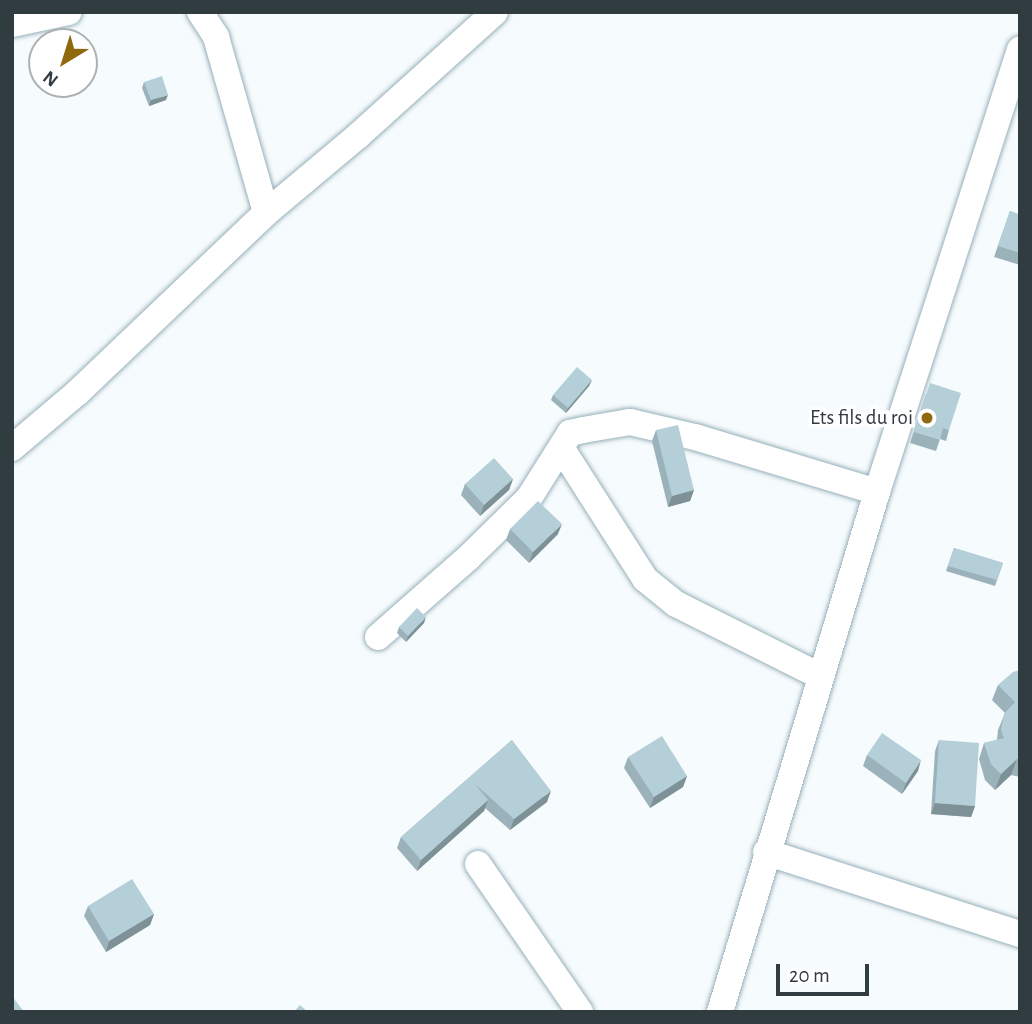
<!DOCTYPE html>
<html>
<head>
<meta charset="utf-8">
<style>
  body { margin:0 }
  #map { position:relative; width:1032px; height:1024px; overflow:hidden; background:#f6fbfd; font-family:"Alegreya Sans",sans-serif }
  div>[style] { position:absolute }
  .roads { filter:drop-shadow(0 0 2px #97b0ba) drop-shadow(0 0 2px #97b0ba) }
  .street>* { height:26px; margin:-13px; padding:0 13px; transform-origin:13px; border-radius:13px; background:#fff }
  .wall>* { inset:0; background:#9bb2ba }
  .shaded-wall>* { inset:0; background:#7e9197 }
  .building>* { inset:0; background:#b4cfd8 }
  .dots>* { width:19px; height:19px; translate:-50% -50%; box-sizing:border-box; border:4px solid #fff; border-radius:50% }
  span { translate:-50% -50%; white-space:nowrap; text-align:center; line-height:1.15; -webkit-text-stroke:7px #fff; paint-order:stroke }
  .poi-label { font-size:21px; color:#313c40 }
  .right { translate:-100% -50%; text-align:right }
  .frame { position:absolute; inset:0; border:14px solid #313c40; pointer-events:none }
  .north { position:absolute; left:28px; top:28px; width:70px; height:70px; box-sizing:border-box; background:#fff; border:2px solid #adb1b3; border-radius:50%; rotate:218deg; font-size:19px; font-weight:700; line-height:28px; text-align:center; color:#313c40 }
  .north::after { content:''; display:block; margin:auto; width:24px; height:32px; background:#90680e; clip-path:polygon(50% 0,100% 100%,50% 72%,0 100%) }
  .scale { position:absolute; left:776px; top:964px; width:93px; height:32px; box-sizing:border-box; border:4px solid #313c40; border-top:0; padding-left:9px; font-size:21px; line-height:24px; white-space:nowrap; color:#313c40; -webkit-text-stroke:5px #fff; paint-order:stroke }
</style>
</head>
<body>
<div id="map">
  <div class="roads">
    <div class="street">
      <div style="left:200px;top:12px;width:30px;rotate:57deg"></div>
      <div style="left:216px;top:37px;width:183px;rotate:74.1deg"></div>
      <div style="left:12px;top:24px;width:58px;rotate:-11.9deg"></div>
      <div style="left:12px;top:448px;width:87px;rotate:-40.3deg"></div>
      <div style="left:78px;top:392px;width:260px;rotate:-43.6deg"></div>
      <div style="left:266px;top:213px;width:121px;rotate:-40deg"></div>
      <div style="left:359px;top:135px;width:183px;rotate:-42.1deg"></div>
      <div style="left:562px;top:449px;width:154px;rotate:57.4deg"></div>
      <div style="left:645px;top:579px;width:40px;rotate:39deg"></div>
      <div style="left:676px;top:604px;width:161px;rotate:26.6deg"></div>
      <div style="left:378px;top:637px;width:121px;rotate:-41.3deg"></div>
      <div style="left:469px;top:557px;width:84px;rotate:-44.5deg"></div>
      <div style="left:529px;top:498px;width:77px;rotate:-57.8deg"></div>
      <div style="left:570px;top:433px;width:13px;rotate:-13deg"></div>
      <div style="left:583px;top:430px;width:48px;rotate:-9.7deg"></div>
      <div style="left:630px;top:422px;width:67px;rotate:13deg"></div>
      <div style="left:695px;top:437px;width:190px;rotate:16.8deg"></div>
      <div style="left:766px;top:852px;width:267px;rotate:17.9deg"></div>
      <div style="left:478px;top:864px;width:180px;rotate:55.4deg"></div>
      <div style="left:720px;top:1012px;width:543px;rotate:-73.2deg"></div>
      <div style="left:877px;top:492px;width:465px;rotate:-72.1deg"></div>
    </div>
  </div>
  <div class="wall">
    <div style="clip-path:polygon(144px 82px,166px 100px,149px 106px,142px 88px)"></div>
    <div style="clip-path:polygon(1010px 211px,1020px 215px,1020px 265px,994px 257px)"></div>
    <div style="clip-path:polygon(592px 380px,589px 386px,566px 413px,551px 400px,553px 395px)"></div>
    <div style="clip-path:polygon(926px 394px,949px 430px,946px 441px,940px 439px,936px 451px,910px 443px)"></div>
    <div style="clip-path:polygon(656px 430px,694px 490px,690px 501px,668px 507px,652px 441px)"></div>
    <div style="clip-path:polygon(513px 479px,509px 490px,480px 516px,461px 495px,465px 484px)"></div>
    <div style="clip-path:polygon(510px 529px,558px 534px,529px 563px,506px 540px)"></div>
    <div style="clip-path:polygon(954px 548px,1003px 563px,995px 586px,946px 571px)"></div>
    <div style="clip-path:polygon(424px 623px,406px 642px,397px 633px,399px 627px)"></div>
    <div style="clip-path:polygon(1020px 670px,1020px 777px,1011px 775px,995px 790px,985px 780px,979px 759px,984px 743px,997px 740px,998px 730px,1005px 713px,992px 700px,998px 685px)"></div>
    <div style="clip-path:polygon(512px 740px,547px 802px,510px 830px,485px 808px,484px 811px,417px 871px,397px 848px,401px 837px)"></div>
    <div style="clip-path:polygon(939px 740px,975px 806px,971px 817px,931px 814px,935px 751px)"></div>
    <div style="clip-path:polygon(867px 755px,918px 771px,902px 794px,863px 766px)"></div>
    <div style="clip-path:polygon(628px 757px,687px 776px,683px 787px,650px 808px,624px 768px)"></div>
    <div style="clip-path:polygon(88px 906px,154px 914px,150px 925px,106px 952px,84px 916px)"></div>
  </div>
  <div class="shaded-wall">
    <div style="clip-path:polygon(168px 95px,166px 100px,149px 106px,151px 100px)"></div>
    <div style="clip-path:polygon(592px 380px,589px 386px,566px 413px,568px 408px)"></div>
    <div style="clip-path:polygon(513px 479px,509px 490px,480px 516px,484px 505px)"></div>
    <div style="clip-path:polygon(694px 490px,690px 501px,668px 507px,672px 496px)"></div>
    <div style="clip-path:polygon(562px 524px,558px 534px,529px 563px,533px 552px)"></div>
    <div style="clip-path:polygon(426px 617px,424px 623px,406px 642px,408px 636px)"></div>
    <div style="clip-path:polygon(1017px 759px,1011px 775px,995px 790px,1001px 774px)"></div>
    <div style="clip-path:polygon(921px 760px,918px 771px,902px 794px,906px 783px)"></div>
    <div style="clip-path:polygon(687px 776px,683px 787px,650px 808px,654px 797px)"></div>
    <div style="clip-path:polygon(551px 791px,547px 802px,510px 830px,514px 819px)"></div>
    <div style="clip-path:polygon(488px 800px,484px 811px,417px 871px,421px 860px)"></div>
    <div style="clip-path:polygon(935px 803px,975px 806px,971px 817px,931px 814px)"></div>
    <div style="clip-path:polygon(154px 914px,150px 925px,106px 952px,109px 941px)"></div>
  </div>
  <div class="building">
    <div style="clip-path:polygon(162px 76px,168px 95px,151px 100px,144px 82px)"></div>
    <div style="clip-path:polygon(1010px 211px,1020px 215px,1020px 253px,998px 246px)"></div>
    <div style="clip-path:polygon(577px 367px,592px 380px,568px 408px,553px 395px)"></div>
    <div style="clip-path:polygon(930px 383px,961px 393px,949px 430px,943px 428px,940px 440px,914px 432px)"></div>
    <div style="clip-path:polygon(678px 425px,694px 490px,672px 496px,656px 430px)"></div>
    <div style="clip-path:polygon(494px 458px,513px 479px,484px 505px,465px 484px)"></div>
    <div style="clip-path:polygon(538px 501px,562px 524px,533px 552px,510px 529px)"></div>
    <div style="clip-path:polygon(954px 548px,1003px 563px,997px 580px,948px 566px)"></div>
    <div style="clip-path:polygon(417px 608px,426px 617px,408px 636px,399px 627px)"></div>
    <div style="clip-path:polygon(1020px 670px,1020px 760px,1017px 759px,1001px 774px,991px 764px,984px 743px,1004px 738px,1001px 730px,1004px 714px,1015px 702px,998px 685px,1013px 672px)"></div>
    <div style="clip-path:polygon(882px 733px,921px 760px,906px 783px,867px 755px)"></div>
    <div style="clip-path:polygon(662px 736px,687px 776px,654px 797px,628px 757px)"></div>
    <div style="clip-path:polygon(512px 740px,551px 791px,514px 819px,475px 784px,488px 800px,421px 860px,401px 837px)"></div>
    <div style="clip-path:polygon(939px 740px,979px 743px,975px 806px,935px 803px)"></div>
    <div style="clip-path:polygon(132px 879px,154px 914px,109px 941px,88px 906px)"></div>
    <div style="clip-path:polygon(12px 996px,24px 1012px,12px 1012px)"></div>
    <div style="clip-path:polygon(300px 1005px,308px 1012px,294px 1012px)"></div>
  </div>
  <div class="dots">
    <div style="left:927px;top:418px;background:#90680e"></div>
  </div>
  <div class="poi-label">
    <span class="right" style="left:913px;top:418px">Ets fils du roi</span>
  </div>
  <div class="frame"></div>
  <div class="north">N</div>
  <div class="scale">20 m</div>
</div>
</body>
</html>
